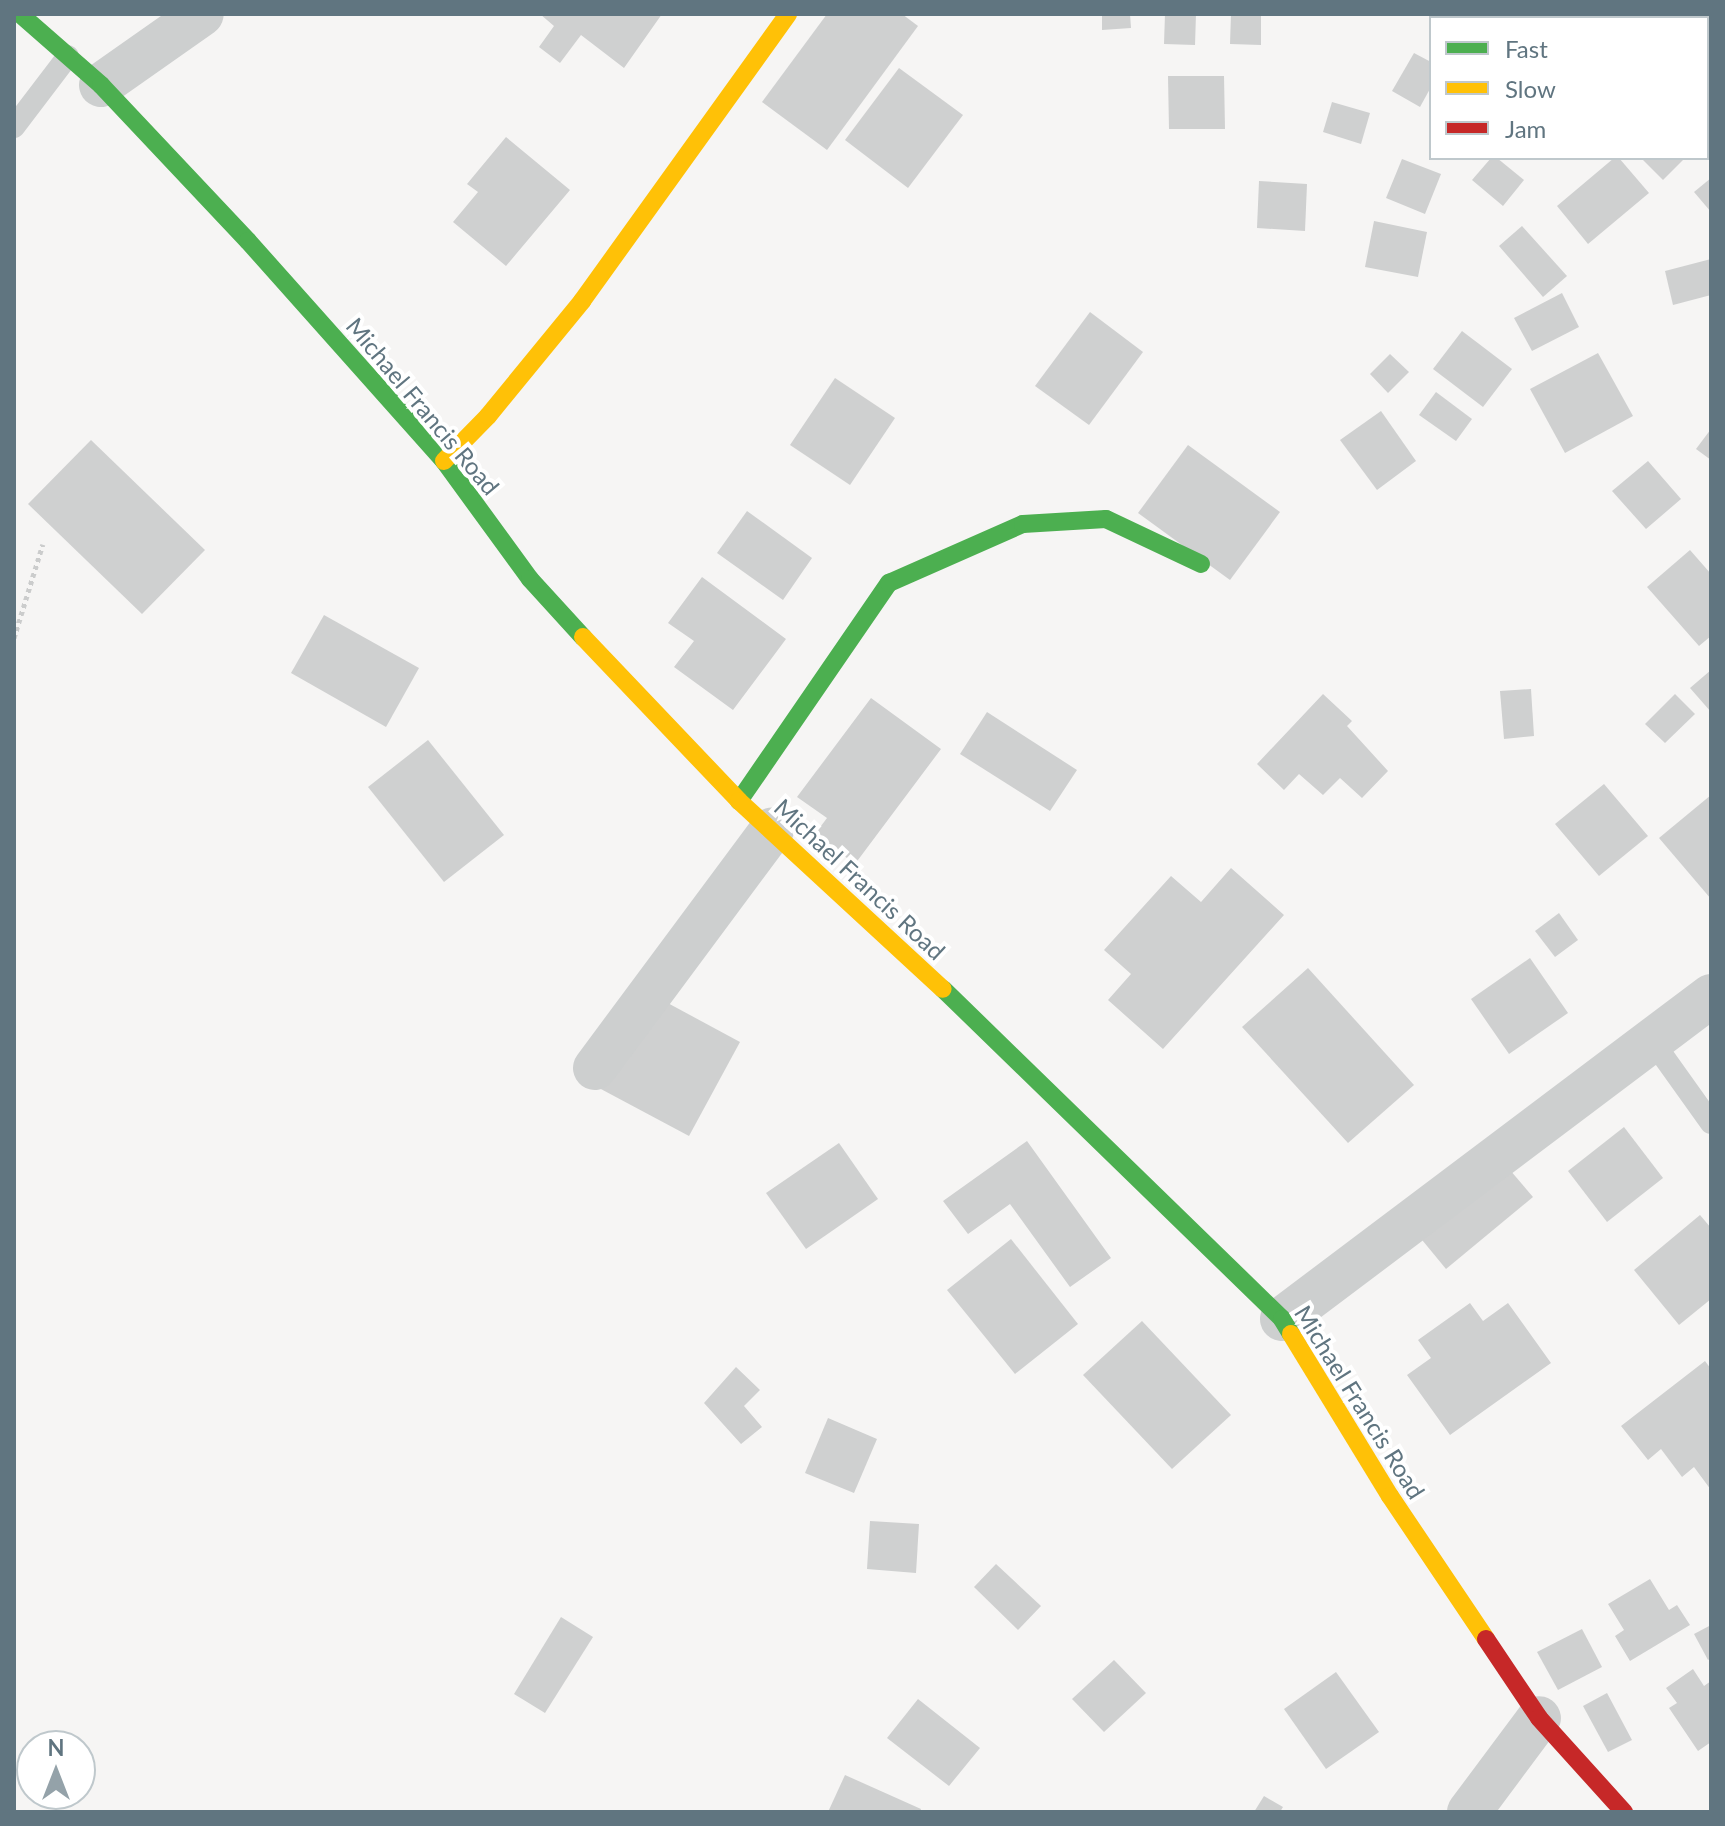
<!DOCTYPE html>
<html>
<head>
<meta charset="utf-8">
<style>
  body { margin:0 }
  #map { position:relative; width:1725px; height:1826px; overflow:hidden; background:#f6f5f4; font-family:Lato,sans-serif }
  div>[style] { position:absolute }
  .building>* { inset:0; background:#cfd0d0 }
  .path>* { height:5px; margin-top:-2.5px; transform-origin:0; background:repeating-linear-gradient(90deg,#cbcccc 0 4px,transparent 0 8px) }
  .lane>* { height:22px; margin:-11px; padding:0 11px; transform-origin:11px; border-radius:11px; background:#cdcfcf }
  .street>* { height:44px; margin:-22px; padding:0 22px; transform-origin:22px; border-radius:22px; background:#cdcfcf }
  .fast>* { height:18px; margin:-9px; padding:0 9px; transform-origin:9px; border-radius:9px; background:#4caf50 }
  .slow>* { height:18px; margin:-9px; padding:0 9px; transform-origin:9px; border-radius:9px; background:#ffc107 }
  .jam>* { height:18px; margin:-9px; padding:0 9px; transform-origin:9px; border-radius:9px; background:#c62828 }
  span { translate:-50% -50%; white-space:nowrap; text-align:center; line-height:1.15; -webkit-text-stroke:8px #fff; paint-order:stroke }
  .street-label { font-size:24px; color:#607580 }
  .frame { position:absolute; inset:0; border:16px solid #607580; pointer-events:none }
  .legend { position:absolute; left:1429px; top:16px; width:280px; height:144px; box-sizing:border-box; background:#fff; border:2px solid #bfc8cc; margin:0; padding:10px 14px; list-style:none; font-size:24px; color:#607580 }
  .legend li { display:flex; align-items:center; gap:16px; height:40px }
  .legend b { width:40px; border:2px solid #bfc8cc }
  .north { position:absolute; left:16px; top:1730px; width:80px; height:80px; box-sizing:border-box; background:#fff; border:2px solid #bfc8cc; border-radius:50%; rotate:0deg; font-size:22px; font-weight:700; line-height:32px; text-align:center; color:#607580 }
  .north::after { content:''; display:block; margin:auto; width:28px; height:36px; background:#94a2a9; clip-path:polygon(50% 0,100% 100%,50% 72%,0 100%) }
</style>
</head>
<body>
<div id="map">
  <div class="building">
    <div style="clip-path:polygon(540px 14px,662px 14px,624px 68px,581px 35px,560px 63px,539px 47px,554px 26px)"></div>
    <div style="clip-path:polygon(827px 14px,902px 14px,918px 26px,827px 150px,762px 102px)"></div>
    <div style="clip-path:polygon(1102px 14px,1130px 14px,1131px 28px,1102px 30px)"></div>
    <div style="clip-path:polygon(1165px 14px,1196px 14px,1195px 45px,1164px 44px)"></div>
    <div style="clip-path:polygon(1231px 14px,1261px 14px,1261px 45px,1230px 44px)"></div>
    <div style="clip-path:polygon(1414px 53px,1431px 62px,1431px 87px,1420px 107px,1392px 91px)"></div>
    <div style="clip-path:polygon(899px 68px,963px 115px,908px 188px,845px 140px)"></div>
    <div style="clip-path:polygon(1168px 76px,1224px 76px,1225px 129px,1169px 129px)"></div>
    <div style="clip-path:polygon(1332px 102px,1370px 113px,1361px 144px,1323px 132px)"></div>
    <div style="clip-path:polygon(506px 137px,570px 190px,506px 266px,453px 222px,478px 192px,467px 184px)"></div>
    <div style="clip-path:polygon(1491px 158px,1497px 158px,1524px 180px,1503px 206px,1472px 180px)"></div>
    <div style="clip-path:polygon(1614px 158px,1619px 158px,1649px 193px,1588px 244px,1557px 206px)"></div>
    <div style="clip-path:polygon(1641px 158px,1685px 158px,1663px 180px)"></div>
    <div style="clip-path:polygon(1402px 159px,1441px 174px,1425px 214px,1386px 198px)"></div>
    <div style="clip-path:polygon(1711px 178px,1711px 212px,1694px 192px)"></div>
    <div style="clip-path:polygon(1259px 181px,1307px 184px,1305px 231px,1257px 228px)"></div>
    <div style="clip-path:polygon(1374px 221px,1427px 232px,1418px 277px,1365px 267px)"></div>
    <div style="clip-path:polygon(1522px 226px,1567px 276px,1543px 297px,1499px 246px)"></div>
    <div style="clip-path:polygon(1711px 259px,1711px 295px,1673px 305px,1665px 271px)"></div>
    <div style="clip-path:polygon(1562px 293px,1579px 327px,1532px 351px,1514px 318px)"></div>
    <div style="clip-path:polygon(1090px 312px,1143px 352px,1089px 425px,1035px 386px)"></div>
    <div style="clip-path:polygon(1462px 331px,1512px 369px,1483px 407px,1433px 369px)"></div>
    <div style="clip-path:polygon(1598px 353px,1633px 416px,1565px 453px,1530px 389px)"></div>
    <div style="clip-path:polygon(1390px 354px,1409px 372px,1388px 393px,1370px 374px)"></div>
    <div style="clip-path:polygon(835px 378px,895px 418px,850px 485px,790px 445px)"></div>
    <div style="clip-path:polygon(1436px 392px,1472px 419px,1456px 441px,1419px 415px)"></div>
    <div style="clip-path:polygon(1381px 411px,1416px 461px,1377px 490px,1340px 440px)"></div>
    <div style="clip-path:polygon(1711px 429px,1711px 460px,1696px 449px)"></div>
    <div style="clip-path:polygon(91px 440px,205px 550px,142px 614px,28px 504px)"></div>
    <div style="clip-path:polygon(1188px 445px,1280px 512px,1230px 580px,1138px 513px)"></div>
    <div style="clip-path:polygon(1648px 461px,1681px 499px,1646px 529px,1612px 491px)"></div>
    <div style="clip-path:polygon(747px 511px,812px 558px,783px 600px,717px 553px)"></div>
    <div style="clip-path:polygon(1690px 550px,1711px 574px,1711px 636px,1699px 646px,1647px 587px)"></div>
    <div style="clip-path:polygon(702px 577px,786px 639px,733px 710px,674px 667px,694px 641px,668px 623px)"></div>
    <div style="clip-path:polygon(324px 615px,419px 668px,386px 727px,291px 673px)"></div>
    <div style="clip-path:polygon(1711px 670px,1711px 712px,1690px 688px)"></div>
    <div style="clip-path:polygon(1531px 689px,1534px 736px,1504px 739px,1500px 691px)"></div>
    <div style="clip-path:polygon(1323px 694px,1352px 721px,1347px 726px,1388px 771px,1362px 798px,1340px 778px,1323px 795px,1299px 774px,1284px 790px,1257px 764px)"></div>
    <div style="clip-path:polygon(1675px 694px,1695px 714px,1665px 743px,1645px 724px)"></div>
    <div style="clip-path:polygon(871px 698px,941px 749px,855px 864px,815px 834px,827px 818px,797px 797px)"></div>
    <div style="clip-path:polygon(987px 712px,1077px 770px,1050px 811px,960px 754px)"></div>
    <div style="clip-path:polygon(428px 740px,504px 835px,444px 882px,368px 787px)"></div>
    <div style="clip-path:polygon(1604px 784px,1648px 836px,1599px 876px,1555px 824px)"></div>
    <div style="clip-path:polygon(1711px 795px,1711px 899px,1659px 838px)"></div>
    <div style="clip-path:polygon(1231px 868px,1284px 915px,1163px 1049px,1108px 1000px,1131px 974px,1104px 950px,1171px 876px,1201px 902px)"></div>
    <div style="clip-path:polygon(1559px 913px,1578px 940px,1555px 957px,1535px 931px)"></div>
    <div style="clip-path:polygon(1530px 958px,1568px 1013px,1509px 1054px,1471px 999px)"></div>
    <div style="clip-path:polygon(1308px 968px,1414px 1085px,1348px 1143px,1242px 1027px)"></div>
    <div style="clip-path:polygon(651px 994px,740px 1042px,689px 1136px,599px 1088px)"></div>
    <div style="clip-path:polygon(1624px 1127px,1663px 1178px,1607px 1222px,1568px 1171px)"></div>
    <div style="clip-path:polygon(1027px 1141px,1111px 1258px,1070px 1287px,1010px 1204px,968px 1234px,943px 1201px)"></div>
    <div style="clip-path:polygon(839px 1143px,878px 1199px,806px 1249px,766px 1193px)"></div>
    <div style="clip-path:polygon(1504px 1163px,1533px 1197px,1446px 1269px,1418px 1235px)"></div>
    <div style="clip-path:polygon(1700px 1215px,1711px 1228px,1711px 1299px,1679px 1325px,1634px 1270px)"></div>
    <div style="clip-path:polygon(1011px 1239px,1078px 1324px,1015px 1374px,947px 1290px)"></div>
    <div style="clip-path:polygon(1470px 1303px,1483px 1321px,1508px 1303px,1551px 1363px,1450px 1435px,1407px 1375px,1431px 1358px,1418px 1340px)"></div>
    <div style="clip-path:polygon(1142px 1321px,1231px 1415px,1172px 1469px,1083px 1375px)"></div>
    <div style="clip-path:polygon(1705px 1361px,1711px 1369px,1711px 1490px,1694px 1467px,1682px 1477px,1661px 1449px,1648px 1460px,1621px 1426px)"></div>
    <div style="clip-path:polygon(736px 1367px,760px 1390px,744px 1406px,762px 1427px,741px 1444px,704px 1403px)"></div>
    <div style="clip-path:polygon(828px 1418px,877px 1439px,854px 1493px,805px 1473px)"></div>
    <div style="clip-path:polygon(870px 1521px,919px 1524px,916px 1573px,867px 1569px)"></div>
    <div style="clip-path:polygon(996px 1564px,1041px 1606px,1018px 1630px,974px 1587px)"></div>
    <div style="clip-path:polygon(1650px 1579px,1669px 1610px,1677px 1605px,1690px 1625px,1630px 1661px,1615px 1636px,1624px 1630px,1608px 1604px)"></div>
    <div style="clip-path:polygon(561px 1617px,593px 1637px,545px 1713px,514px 1694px)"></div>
    <div style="clip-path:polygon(1711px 1625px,1711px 1658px,1708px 1660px,1694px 1634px)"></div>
    <div style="clip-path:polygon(1582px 1629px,1602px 1667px,1558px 1690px,1537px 1652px)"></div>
    <div style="clip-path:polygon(1114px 1660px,1146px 1693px,1104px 1732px,1072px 1699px)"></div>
    <div style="clip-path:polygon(1693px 1669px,1704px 1686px,1711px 1681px,1711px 1742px,1698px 1751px,1669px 1708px,1677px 1703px,1666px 1688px)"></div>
    <div style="clip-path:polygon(1336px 1672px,1379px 1732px,1326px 1769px,1284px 1709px)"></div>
    <div style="clip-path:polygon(1607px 1693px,1632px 1740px,1608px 1752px,1583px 1706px)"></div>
    <div style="clip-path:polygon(918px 1699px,980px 1748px,949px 1786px,887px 1738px)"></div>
    <div style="clip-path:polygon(845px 1775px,921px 1809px,920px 1812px,828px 1812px)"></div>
    <div style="clip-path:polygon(1264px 1796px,1283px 1807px,1280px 1812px,1254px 1812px)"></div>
  </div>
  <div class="path">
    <div style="left:14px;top:638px;width:98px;rotate:-72.9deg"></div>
  </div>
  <div class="lane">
    <div style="left:14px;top:127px;width:89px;rotate:-52.7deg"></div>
    <div style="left:1651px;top:1039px;width:103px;rotate:54.5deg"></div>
  </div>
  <div class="street">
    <div style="left:101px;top:85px;width:123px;rotate:-35.1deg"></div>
    <div style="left:595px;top:1068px;width:297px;rotate:-53.4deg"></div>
    <div style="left:1282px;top:1319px;width:537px;rotate:-36.98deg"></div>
    <div style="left:1469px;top:1812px;width:117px;rotate:-53.3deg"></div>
  </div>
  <div class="fast">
    <div style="left:20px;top:14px;width:108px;rotate:41.2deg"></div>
    <div style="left:101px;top:85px;width:214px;rotate:46.7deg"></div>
    <div style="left:248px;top:241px;width:295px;rotate:48.3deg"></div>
    <div style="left:444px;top:461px;width:146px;rotate:53.9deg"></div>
    <div style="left:530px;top:579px;width:79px;rotate:47.6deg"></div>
    <div style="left:739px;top:801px;width:265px;rotate:-55.5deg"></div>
    <div style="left:889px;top:583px;width:146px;rotate:-23.8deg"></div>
    <div style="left:1023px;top:524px;width:83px;rotate:-3.4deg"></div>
    <div style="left:1106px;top:519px;width:105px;rotate:25.3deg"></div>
    <div style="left:943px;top:989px;width:473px;rotate:44.2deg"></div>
    <div style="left:1282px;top:1319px;width:17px;rotate:59deg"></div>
  </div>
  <div class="slow">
    <div style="left:444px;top:461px;width:63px;rotate:-45.6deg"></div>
    <div style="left:488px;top:416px;width:149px;rotate:-50.7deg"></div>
    <div style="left:582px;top:301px;width:353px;rotate:-54.3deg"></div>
    <div style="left:583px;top:637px;width:226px;rotate:46.4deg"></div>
    <div style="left:739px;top:801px;width:277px;rotate:42.7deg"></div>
    <div style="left:1291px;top:1334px;width:190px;rotate:58.6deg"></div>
    <div style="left:1390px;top:1496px;width:172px;rotate:56.1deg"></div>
  </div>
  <div class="jam">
    <div style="left:1486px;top:1639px;width:95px;rotate:56.1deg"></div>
    <div style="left:1539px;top:1718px;width:127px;rotate:47.9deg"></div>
  </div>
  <div class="street-label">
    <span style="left:423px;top:406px;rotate:50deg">Michael Francis Road</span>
    <span style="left:860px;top:879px;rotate:43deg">Michael Francis Road</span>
    <span style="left:1360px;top:1402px;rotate:58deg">Michael Francis Road</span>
  </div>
  <div class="frame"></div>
  <ul class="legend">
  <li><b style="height:10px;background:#4caf50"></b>Fast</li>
  <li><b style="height:10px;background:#ffc107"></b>Slow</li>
  <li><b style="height:10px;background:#c62828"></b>Jam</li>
  </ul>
  <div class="north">N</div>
</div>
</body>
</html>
